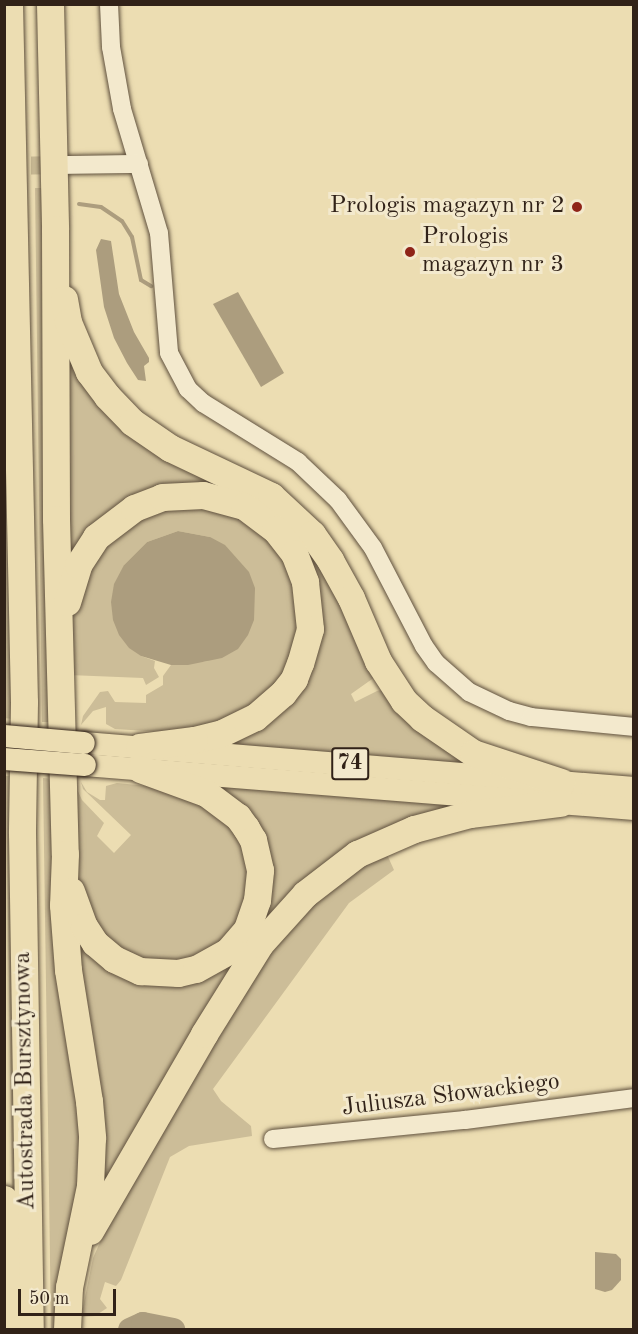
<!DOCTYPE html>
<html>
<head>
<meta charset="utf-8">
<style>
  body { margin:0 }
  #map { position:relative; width:638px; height:1334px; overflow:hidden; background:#ecddb2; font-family:"Old Standard TT",serif }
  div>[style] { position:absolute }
  .green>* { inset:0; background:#ccbd98 }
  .water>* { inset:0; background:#ac9d7e }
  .stream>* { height:4px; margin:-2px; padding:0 2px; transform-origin:2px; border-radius:2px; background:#ac9d7e }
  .river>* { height:24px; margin:-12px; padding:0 12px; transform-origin:12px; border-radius:12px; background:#ac9d7e }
  .minor-tunnel>* { height:18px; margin-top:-9px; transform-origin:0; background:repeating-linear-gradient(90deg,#c7b893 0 18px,transparent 0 27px) }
  .roads { filter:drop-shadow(0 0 2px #60513e) drop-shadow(0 0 2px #60513e) }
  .minor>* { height:18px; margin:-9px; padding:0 9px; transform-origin:9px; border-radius:9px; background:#f3e9cd }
  .major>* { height:22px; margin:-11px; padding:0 11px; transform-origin:11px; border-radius:11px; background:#ecddb2 }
  .highway>* { height:27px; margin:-13.5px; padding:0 13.5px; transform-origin:13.5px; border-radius:13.5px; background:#ecddb2 }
  .bridges { filter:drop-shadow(0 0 2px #312218) drop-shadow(0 0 2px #312218) }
  .major-bridge>* { height:22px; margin:-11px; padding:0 11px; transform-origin:11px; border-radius:11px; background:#ecddb2 }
  .dots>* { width:16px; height:16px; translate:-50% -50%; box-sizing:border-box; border:3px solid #f3e9cd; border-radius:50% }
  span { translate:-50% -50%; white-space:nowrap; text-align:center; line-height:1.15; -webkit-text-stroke:6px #f3e9cd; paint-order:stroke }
  .shield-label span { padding:2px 4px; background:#f3e9cd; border:2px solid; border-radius:4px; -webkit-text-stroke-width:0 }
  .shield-label { font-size:22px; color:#312218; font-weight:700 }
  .poi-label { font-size:24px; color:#312218 }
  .right { translate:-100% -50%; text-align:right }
  .left { translate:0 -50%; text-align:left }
  .street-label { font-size:24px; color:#312218 }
  .frame { position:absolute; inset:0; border:6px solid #312218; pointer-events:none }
  .scale { position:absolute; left:18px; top:1289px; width:98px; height:27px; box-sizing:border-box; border:3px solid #312218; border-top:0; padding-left:8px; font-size:18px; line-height:21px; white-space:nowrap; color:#312218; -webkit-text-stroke:4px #f3e9cd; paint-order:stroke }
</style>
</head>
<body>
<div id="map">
  <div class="green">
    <div style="clip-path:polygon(35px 188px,47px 188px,53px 722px,42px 722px)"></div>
    <div style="clip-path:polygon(4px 254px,13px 719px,4px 718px)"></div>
    <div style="clip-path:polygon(62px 331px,85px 379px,313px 546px,375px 677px,351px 694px,355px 702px,377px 691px,386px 689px,475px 766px,215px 743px,282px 708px,310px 569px,194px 486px,71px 560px)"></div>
    <div style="clip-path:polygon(178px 503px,244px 517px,285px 557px,302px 617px,290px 668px,251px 711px,178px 733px,115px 729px,106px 724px,106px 707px,93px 711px,81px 725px,83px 716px,100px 692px,108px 691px,115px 702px,146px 703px,146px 695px,163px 685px,163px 676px,171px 665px,208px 661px,210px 537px,178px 531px,147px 542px,124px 565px,141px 656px,155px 661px,154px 668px,159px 677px,146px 685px,143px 678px,69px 675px,71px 602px,111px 533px)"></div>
    <div style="clip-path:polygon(6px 776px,14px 776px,23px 1330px,12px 1190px)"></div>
    <div style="clip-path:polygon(43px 778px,54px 779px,85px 1143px,59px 1330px,51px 1329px)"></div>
    <div style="clip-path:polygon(81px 782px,87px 792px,100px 800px,105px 800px,106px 786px,117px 783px,167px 788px,211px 807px,245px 844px,249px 903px,225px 939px,183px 962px,151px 963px,115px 950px,76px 896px,76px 787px,82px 800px,104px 823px,97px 836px,114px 853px,131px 835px,83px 789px)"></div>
    <div style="clip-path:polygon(197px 783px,480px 806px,330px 865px,112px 1178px,95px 1179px,74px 934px,196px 977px,268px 883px)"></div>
    <div style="clip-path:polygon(385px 850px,394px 870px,349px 903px,213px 1089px,221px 1101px,251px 1126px,252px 1136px,189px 1146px,170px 1157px,121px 1280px,116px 1286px,105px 1282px,100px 1299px,107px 1308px,95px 1316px,81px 1317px,93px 1258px,110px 1220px,251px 976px,298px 913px)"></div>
  </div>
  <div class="water">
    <div style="clip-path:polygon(101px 239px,111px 241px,119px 294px,134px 332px,149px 358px,149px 362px,144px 366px,146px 381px,138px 380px,127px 363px,114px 338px,104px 307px,96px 250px)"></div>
    <div style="clip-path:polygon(238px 292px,284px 373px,261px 387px,213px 304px)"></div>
    <div style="clip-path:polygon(178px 531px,210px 537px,225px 545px,249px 572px,255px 588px,254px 620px,248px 635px,238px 649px,222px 658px,188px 665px,171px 665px,141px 656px,129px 648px,119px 635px,113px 620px,111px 602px,114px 584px,124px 565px,147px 542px)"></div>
    <div style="clip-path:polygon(595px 1252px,616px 1254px,621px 1259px,621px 1280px,612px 1290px,605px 1292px,595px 1289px)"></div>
  </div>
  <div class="stream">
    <div style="left:79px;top:204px;width:22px;rotate:8deg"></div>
    <div style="left:101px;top:207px;width:25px;rotate:34deg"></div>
    <div style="left:122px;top:221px;width:19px;rotate:58deg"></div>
    <div style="left:132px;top:237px;width:44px;rotate:78.2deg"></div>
    <div style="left:141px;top:280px;width:12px;rotate:31deg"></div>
  </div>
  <div class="river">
    <div style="left:130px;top:1330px;width:14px;rotate:-25deg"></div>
    <div style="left:143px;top:1324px;width:31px;rotate:11deg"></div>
  </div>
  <div class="minor-tunnel">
    <div style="left:4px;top:166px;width:59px;rotate:-1deg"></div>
  </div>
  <div class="roads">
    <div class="minor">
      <div style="left:109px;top:4px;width:43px;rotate:87.3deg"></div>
      <div style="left:111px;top:47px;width:63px;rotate:79.9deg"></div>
      <div style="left:122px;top:109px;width:129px;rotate:73.4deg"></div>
      <div style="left:159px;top:233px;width:120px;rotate:85.2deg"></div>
      <div style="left:169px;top:353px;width:41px;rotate:62.2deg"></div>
      <div style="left:188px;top:389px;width:21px;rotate:43deg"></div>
      <div style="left:203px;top:403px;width:112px;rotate:31.8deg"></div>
      <div style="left:298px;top:462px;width:55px;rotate:43.5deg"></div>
      <div style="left:338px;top:500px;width:59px;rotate:53.9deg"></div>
      <div style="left:373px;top:548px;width:110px;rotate:62.5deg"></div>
      <div style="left:424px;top:646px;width:21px;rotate:55deg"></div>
      <div style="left:436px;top:663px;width:44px;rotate:41.3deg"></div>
      <div style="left:469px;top:692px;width:44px;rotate:25.4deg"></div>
      <div style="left:509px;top:711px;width:23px;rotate:15deg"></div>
      <div style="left:531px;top:717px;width:103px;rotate:5.5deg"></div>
      <div style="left:64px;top:165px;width:75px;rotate:-0.8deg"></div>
      <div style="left:273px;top:1139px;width:193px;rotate:-5.7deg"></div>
      <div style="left:465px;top:1120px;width:170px;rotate:-7.4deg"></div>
    </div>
    <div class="major">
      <div style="left:84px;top:743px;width:552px;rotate:4.68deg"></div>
      <div style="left:85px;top:765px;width:551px;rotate:4.58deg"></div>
    </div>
    <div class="highway">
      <div style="left:9px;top:4px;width:698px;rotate:88.77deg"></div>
      <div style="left:24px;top:702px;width:131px;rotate:90.9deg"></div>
      <div style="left:22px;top:833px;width:497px;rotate:89.1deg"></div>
      <div style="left:50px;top:4px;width:225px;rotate:88.7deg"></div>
      <div style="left:55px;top:229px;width:290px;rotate:89.8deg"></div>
      <div style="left:56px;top:519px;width:335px;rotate:88.5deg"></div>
      <div style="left:65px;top:854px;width:51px;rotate:92.2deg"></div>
      <div style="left:63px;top:905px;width:65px;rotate:85.6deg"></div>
      <div style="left:68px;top:970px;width:133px;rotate:80.9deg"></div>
      <div style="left:89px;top:1101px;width:37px;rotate:85deg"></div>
      <div style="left:92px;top:1138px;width:48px;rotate:92.4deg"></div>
      <div style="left:90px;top:1186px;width:103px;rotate:101.7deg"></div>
      <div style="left:69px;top:1287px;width:43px;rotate:92.7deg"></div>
      <div style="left:64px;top:299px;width:23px;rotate:80deg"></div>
      <div style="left:68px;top:322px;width:54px;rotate:67.2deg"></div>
      <div style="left:89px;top:372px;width:30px;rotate:53deg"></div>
      <div style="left:107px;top:396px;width:36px;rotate:46deg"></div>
      <div style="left:132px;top:422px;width:46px;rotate:34.4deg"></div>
      <div style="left:170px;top:448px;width:112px;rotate:25.4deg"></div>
      <div style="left:271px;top:496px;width:56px;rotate:42.8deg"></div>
      <div style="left:312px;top:534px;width:32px;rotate:55deg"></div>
      <div style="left:330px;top:560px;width:43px;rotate:61.1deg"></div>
      <div style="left:351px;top:598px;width:69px;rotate:66.8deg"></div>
      <div style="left:378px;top:661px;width:48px;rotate:57deg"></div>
      <div style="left:404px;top:701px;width:25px;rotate:43deg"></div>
      <div style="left:422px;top:718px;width:62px;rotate:34.5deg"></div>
      <div style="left:473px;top:753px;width:93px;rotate:18.2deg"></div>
      <div style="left:67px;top:602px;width:39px;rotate:-73deg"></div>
      <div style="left:78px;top:565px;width:33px;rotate:-57deg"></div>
      <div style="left:96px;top:537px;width:48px;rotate:-37.3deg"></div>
      <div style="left:134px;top:508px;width:30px;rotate:-21deg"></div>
      <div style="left:162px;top:497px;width:41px;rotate:-2.8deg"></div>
      <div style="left:203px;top:495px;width:42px;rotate:15deg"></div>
      <div style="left:244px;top:506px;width:39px;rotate:37deg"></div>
      <div style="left:275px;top:529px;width:31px;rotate:52deg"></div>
      <div style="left:294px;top:553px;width:31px;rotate:69deg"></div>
      <div style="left:305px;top:582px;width:47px;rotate:83.9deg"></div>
      <div style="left:310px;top:629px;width:35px;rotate:106deg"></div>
      <div style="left:300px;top:663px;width:17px;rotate:111deg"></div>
      <div style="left:294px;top:679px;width:18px;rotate:128deg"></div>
      <div style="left:283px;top:693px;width:37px;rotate:139deg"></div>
      <div style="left:255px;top:717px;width:37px;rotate:154deg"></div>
      <div style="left:222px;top:733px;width:29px;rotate:166deg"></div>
      <div style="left:194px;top:740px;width:55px;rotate:172.7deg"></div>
      <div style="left:71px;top:891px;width:37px;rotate:70deg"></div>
      <div style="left:84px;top:926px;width:20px;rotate:57deg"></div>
      <div style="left:95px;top:943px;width:25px;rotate:40deg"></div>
      <div style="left:114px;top:959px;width:29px;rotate:25deg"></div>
      <div style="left:140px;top:971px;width:38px;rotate:3deg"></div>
      <div style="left:178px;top:973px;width:18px;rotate:-13deg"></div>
      <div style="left:196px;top:969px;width:37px;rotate:-29deg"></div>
      <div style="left:228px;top:951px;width:29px;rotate:-49deg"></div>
      <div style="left:247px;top:929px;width:31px;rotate:-71deg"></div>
      <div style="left:257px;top:900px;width:30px;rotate:-84deg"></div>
      <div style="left:260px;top:870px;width:31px;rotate:-103deg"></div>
      <div style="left:253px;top:840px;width:14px;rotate:-120deg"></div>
      <div style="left:246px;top:828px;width:14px;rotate:-126deg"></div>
      <div style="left:238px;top:817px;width:40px;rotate:-143deg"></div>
      <div style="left:206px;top:793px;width:70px;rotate:-160deg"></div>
      <div style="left:4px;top:1199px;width:131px;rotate:88.7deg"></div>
      <div style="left:90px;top:1231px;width:228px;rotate:-59.9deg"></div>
      <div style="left:204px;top:1034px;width:106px;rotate:-58.1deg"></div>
      <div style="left:260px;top:944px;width:67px;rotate:-48deg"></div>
      <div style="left:305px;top:894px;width:66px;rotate:-37.6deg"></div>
      <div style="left:357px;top:854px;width:62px;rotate:-23.7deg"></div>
      <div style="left:414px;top:829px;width:58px;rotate:-15deg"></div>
      <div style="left:470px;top:814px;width:91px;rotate:-7deg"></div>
    </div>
  </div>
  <div class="bridges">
    <div class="major-bridge">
      <div style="left:4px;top:736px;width:80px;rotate:5deg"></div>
      <div style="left:4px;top:759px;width:81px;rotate:4.2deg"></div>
    </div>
  </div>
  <div class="dots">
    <div style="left:577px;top:207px;background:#8f2418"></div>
    <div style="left:410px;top:252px;background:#8f2418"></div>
  </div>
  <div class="shield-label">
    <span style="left:350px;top:764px">74</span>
  </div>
  <div class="poi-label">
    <span class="right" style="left:565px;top:207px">Prologis magazyn nr 2</span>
    <span class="left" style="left:422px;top:252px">Prologis<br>magazyn nr 3</span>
  </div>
  <div class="street-label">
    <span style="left:26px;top:1081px;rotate:-91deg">Autostrada Bursztynowa</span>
    <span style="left:451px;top:1096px;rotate:-7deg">Juliusza Słowackiego</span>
  </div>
  <div class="frame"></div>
  <div class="scale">50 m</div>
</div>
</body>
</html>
